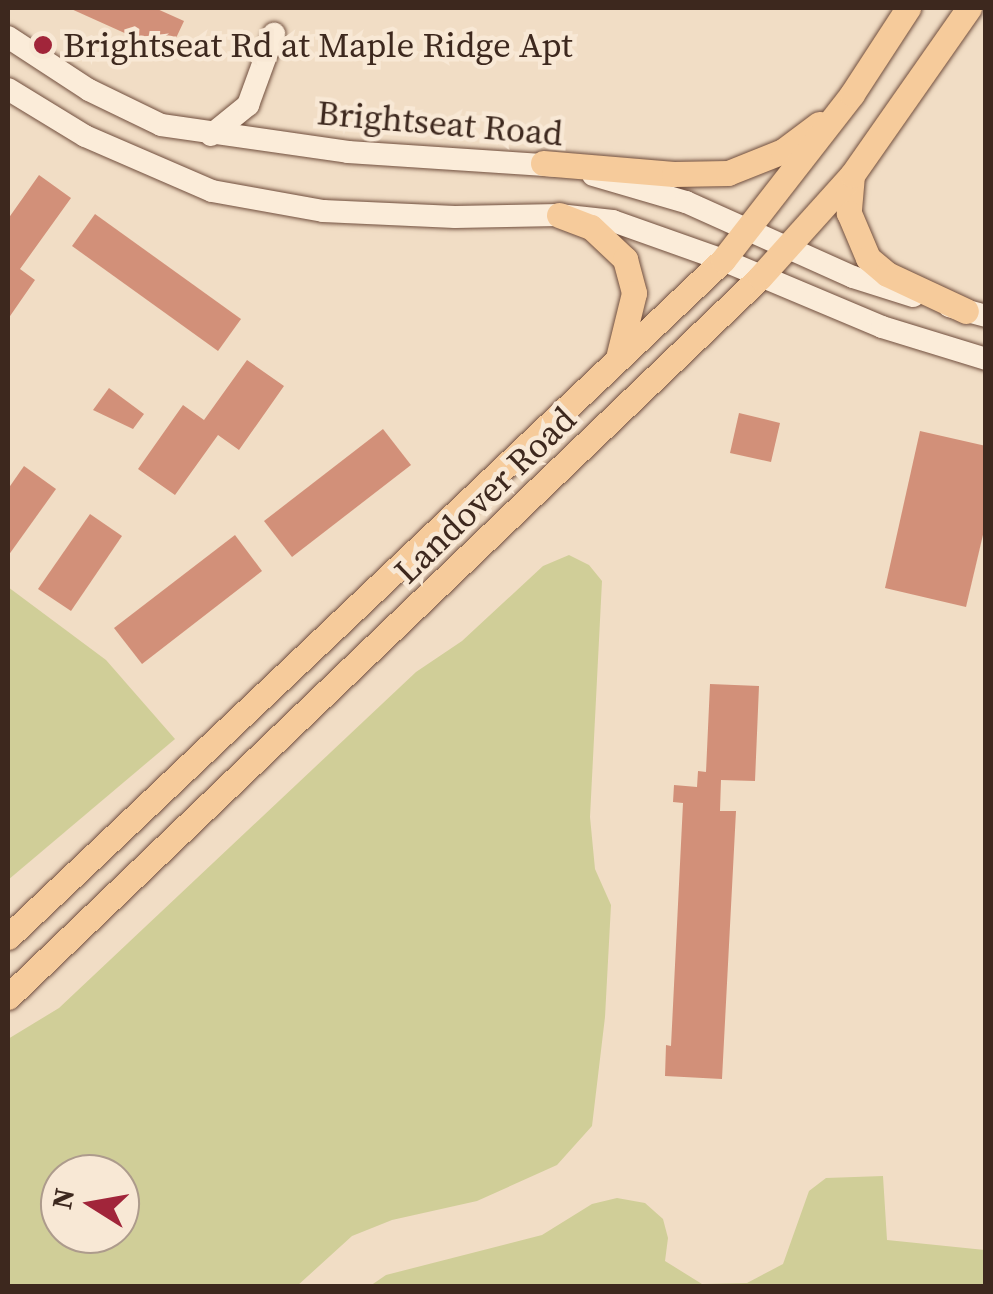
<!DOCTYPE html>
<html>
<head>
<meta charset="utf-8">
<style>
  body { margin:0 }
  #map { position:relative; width:993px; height:1294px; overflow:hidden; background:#f1ddc5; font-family:"Source Serif 4",serif }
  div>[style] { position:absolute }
  .green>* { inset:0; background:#d0ce98 }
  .building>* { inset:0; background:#d29079 }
  .roads { filter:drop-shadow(0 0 2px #704e3d) drop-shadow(0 0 2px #704e3d) }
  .secondary>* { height:22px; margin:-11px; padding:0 11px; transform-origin:11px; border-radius:11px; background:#fbecd9 }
  .primary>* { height:25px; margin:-12.5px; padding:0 12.5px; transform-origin:12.5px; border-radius:12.5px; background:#f6cb9b }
  .dots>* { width:28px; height:28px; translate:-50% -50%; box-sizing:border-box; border:5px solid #f8e8d5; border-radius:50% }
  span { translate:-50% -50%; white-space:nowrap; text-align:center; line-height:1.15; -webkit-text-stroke:9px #f8e8d5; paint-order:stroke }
  .poi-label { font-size:35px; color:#3d281e }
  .left { translate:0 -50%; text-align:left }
  .street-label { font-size:35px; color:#3d281e }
  .frame { position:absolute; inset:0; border:10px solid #3d281e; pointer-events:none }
  .north { position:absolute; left:40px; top:1154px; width:100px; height:100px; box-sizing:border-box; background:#f8e8d5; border:2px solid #ad9b8c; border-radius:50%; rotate:281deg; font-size:28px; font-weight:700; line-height:40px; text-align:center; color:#3d281e }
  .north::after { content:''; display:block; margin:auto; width:35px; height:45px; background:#a1253a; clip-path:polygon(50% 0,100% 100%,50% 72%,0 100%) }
</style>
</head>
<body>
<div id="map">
  <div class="green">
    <div style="clip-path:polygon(evenodd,569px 555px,589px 565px,602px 581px,590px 817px,595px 869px,611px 905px,605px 1017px,592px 1126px,557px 1165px,477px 1201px,392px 1220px,352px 1236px,297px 1286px,8px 1286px,8px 1039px,59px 1008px,416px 672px,462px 641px,543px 566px,569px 555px,60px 1174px,120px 1174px,120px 1234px,60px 1234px,60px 1174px)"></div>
    <div style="clip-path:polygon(8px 587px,106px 660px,175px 739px,8px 880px)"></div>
    <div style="clip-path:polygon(883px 1176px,887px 1240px,985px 1250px,985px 1286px,370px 1286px,386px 1275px,542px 1235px,592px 1204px,617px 1198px,645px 1203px,663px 1219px,668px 1238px,665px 1261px,702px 1284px,747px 1283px,783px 1264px,809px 1191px,826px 1178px)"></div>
  </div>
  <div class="building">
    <div style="clip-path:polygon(69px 8px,155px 8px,184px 21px,169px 53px)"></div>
    <div style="clip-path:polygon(39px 175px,71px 198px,20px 269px,35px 280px,8px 319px,8px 219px)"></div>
    <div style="clip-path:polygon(95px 214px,241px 319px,218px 351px,72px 246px)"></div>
    <div style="clip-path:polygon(247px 360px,284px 386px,239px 450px,218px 435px,175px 495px,138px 469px,183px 405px,204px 420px)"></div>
    <div style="clip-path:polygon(109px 388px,144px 414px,133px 429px,93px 410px)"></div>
    <div style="clip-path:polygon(739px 413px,780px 423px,771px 462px,730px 453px)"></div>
    <div style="clip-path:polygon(383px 429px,411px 465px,292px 557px,264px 521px)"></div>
    <div style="clip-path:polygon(920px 431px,986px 446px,986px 522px,966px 607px,885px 588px)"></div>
    <div style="clip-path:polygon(24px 466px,56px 489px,8px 556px,8px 489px)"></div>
    <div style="clip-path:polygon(90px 514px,122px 536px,71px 611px,38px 589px)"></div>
    <div style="clip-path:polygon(235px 535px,262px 571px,142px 664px,114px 628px)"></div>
    <div style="clip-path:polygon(710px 684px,759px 686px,755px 781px,721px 780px,720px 811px,736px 811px,722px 1079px,665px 1076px,666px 1045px,671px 1046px,683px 803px,673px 802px,674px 785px,697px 787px,698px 771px,706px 772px)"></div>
  </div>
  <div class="roads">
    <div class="secondary">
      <div style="left:8px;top:37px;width:97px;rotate:33.2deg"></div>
      <div style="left:89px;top:90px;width:80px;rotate:25.9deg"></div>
      <div style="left:161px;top:125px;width:189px;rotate:8.2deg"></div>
      <div style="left:348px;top:152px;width:209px;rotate:3.8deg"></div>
      <div style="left:8px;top:89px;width:90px;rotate:31.4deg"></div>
      <div style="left:85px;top:136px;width:138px;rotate:23.4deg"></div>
      <div style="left:212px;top:191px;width:113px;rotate:10.2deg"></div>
      <div style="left:323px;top:211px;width:132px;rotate:2.6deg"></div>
      <div style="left:455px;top:217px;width:104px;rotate:-1.1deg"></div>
      <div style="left:559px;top:215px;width:54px;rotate:6.3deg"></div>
      <div style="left:613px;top:221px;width:117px;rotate:19.5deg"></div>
      <div style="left:723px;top:260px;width:173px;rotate:22.8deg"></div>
      <div style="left:882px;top:327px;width:109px;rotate:17.1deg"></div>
      <div style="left:211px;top:135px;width:48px;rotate:-39deg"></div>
      <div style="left:248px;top:105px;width:76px;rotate:-69.9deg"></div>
      <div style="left:593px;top:175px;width:97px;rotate:16.2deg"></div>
      <div style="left:686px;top:202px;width:183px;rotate:24.2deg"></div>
      <div style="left:853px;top:277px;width:63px;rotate:17.6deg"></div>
      <div style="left:949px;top:306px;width:38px;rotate:15deg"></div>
    </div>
    <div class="primary">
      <div style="left:543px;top:163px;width:131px;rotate:4.8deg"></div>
      <div style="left:674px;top:174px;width:54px;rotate:-1.1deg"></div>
      <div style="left:728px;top:173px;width:59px;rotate:-21.8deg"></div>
      <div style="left:783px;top:151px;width:45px;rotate:-36.9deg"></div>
      <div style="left:852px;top:175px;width:38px;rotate:95deg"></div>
      <div style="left:849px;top:213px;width:49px;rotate:67.1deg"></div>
      <div style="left:868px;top:258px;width:25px;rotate:40deg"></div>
      <div style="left:887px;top:274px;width:87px;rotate:25.1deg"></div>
      <div style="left:559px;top:215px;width:34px;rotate:21deg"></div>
      <div style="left:591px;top:227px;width:47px;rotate:43.3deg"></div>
      <div style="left:625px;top:259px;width:35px;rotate:75deg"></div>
      <div style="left:634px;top:293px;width:67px;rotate:103.8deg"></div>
      <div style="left:8px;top:937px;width:985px;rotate:-43.44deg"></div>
      <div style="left:723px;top:260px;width:210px;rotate:-52.1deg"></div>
      <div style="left:852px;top:94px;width:103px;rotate:-56.9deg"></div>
      <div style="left:8px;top:997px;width:1041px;rotate:-43.75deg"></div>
      <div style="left:760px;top:277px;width:137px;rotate:-48deg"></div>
      <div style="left:852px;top:175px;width:204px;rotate:-55deg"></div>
    </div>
  </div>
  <div class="dots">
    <div style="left:43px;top:45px;background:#a1253a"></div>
  </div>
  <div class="poi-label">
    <span class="left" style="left:63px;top:45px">Brightseat Rd at Maple Ridge Apt</span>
  </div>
  <div class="street-label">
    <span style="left:440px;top:123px;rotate:5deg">Brightseat Road</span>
    <span style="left:485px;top:495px;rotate:-44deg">Landover Road</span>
  </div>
  <div class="frame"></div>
  <div class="north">N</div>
</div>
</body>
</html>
